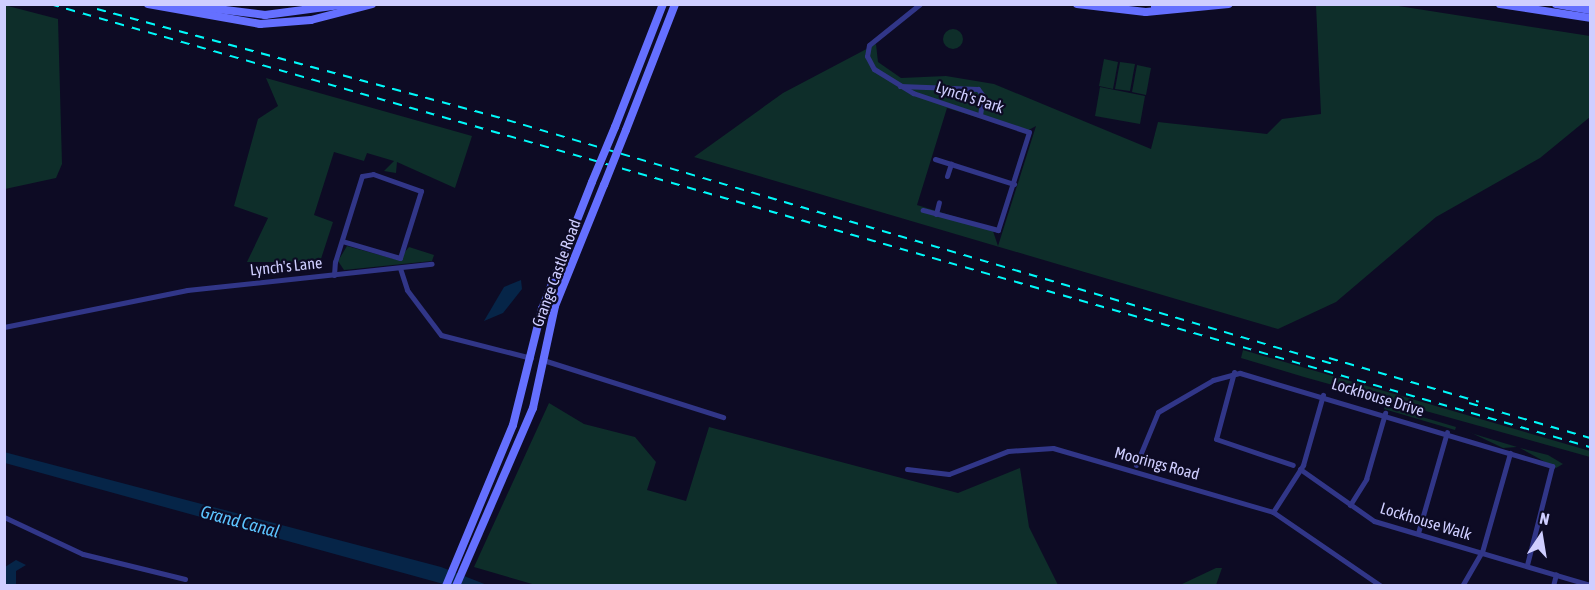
<!DOCTYPE html>
<html>
<head>
<meta charset="utf-8">
<style>
  body { margin:0 }
  #map { position:relative; width:1595px; height:590px; overflow:hidden; background:#0d0b24; font-family:"Asap Condensed",sans-serif }
  div>[style] { position:absolute }
  .green>* { inset:0; background:#0e2e2a }
  .round { border-radius:50% }
  .water>* { inset:0; background:#062548 }
  .street>* { height:5px; margin:-2.5px; padding:0 2.5px; transform-origin:2.5px; border-radius:2.5px; background:#313688 }
  .secondary>* { height:8px; margin:-4px; padding:0 4px; transform-origin:4px; border-radius:4px; background:#6570ff }
  .rail>* { height:2px; margin-top:-1px; transform-origin:0; background:repeating-linear-gradient(90deg,#00f9f9 0 9px,transparent 0 17px) }
  .secondary-bridge>* { height:8px; margin:-4px; padding:0 4px; transform-origin:4px; border-radius:4px; background:#6570ff }
  span { translate:-50% -50%; white-space:nowrap; text-align:center; line-height:1.15; -webkit-text-stroke:4.5px #0d0b24; paint-order:stroke }
  .street-label { font-size:16px; color:#cfceff }
  .water-label { font-size:18px; color:#5cc4ff; font-style:italic }
  .frame { position:absolute; inset:0; border:6px solid #cfceff; pointer-events:none }
  .north { position:absolute; left:1511px; top:506px; width:60px; height:60px; -webkit-text-stroke:4px #0d0b24; paint-order:stroke; rotate:12deg; font-size:16px; font-weight:700; line-height:24px; text-align:center; color:#cfceff }
  .north::after { content:''; display:block; margin:auto; width:21px; height:27px; background:#cfceff; clip-path:polygon(50% 0,100% 100%,50% 72%,0 100%) }
</style>
</head>
<body>
<div id="map">
  <div class="green">
    <div style="clip-path:polygon(4px 5px,58px 19px,62px 164px,56px 178px,5px 189px)"></div>
    <div style="clip-path:polygon(evenodd,1316px 5px,1392px 5px,1590px 36px,1590px 117px,1540px 158px,1436px 217px,1336px 302px,1278px 329px,694px 157px,783px 93px,876px 44px,878px 62px,901px 78px,946px 76px,994px 84px,1151px 149px,1158px 122px,1267px 134px,1282px 119px,1321px 114px,1316px 5px,947px 108px,1025px 132px,1036px 126px,998px 246px,992px 228px,917px 205px,947px 108px)"></div>
    <div class="round" style="left:943px;top:29px;width:20px;height:20px"></div>
    <div style="clip-path:polygon(1104px 59px,1118px 62px,1113px 89px,1099px 86px)"></div>
    <div style="clip-path:polygon(1120px 62px,1135px 64px,1130px 91px,1115px 89px)"></div>
    <div style="clip-path:polygon(1137px 65px,1151px 68px,1146px 95px,1132px 92px)"></div>
    <div style="clip-path:polygon(266px 78px,472px 136px,455px 188px,397px 162px,396px 173px,384px 171px,394px 161px,367px 153px,364px 161px,334px 152px,314px 215px,333px 222px,320px 262px,247px 262px,268px 218px,234px 206px,258px 119px,278px 106px)"></div>
    <div style="clip-path:polygon(1100px 87px,1145px 96px,1140px 124px,1095px 116px)"></div>
    <div style="clip-path:polygon(347px 246px,398px 260px,409px 247px,434px 255px,432px 261px,344px 270px,338px 261px)"></div>
    <div style="clip-path:polygon(1243px 350px,1590px 451px,1590px 457px,1304px 377px,1241px 358px)"></div>
    <div style="clip-path:polygon(549px 403px,584px 424px,635px 437px,656px 462px,647px 490px,686px 501px,709px 427px,958px 493px,1020px 468px,1029px 527px,1058px 585px,539px 586px,474px 567px)"></div>
    <div style="clip-path:polygon(1385px 406px,1456px 427px,1455px 430px,1384px 409px)"></div>
    <div style="clip-path:polygon(1459px 427px,1474px 434px,1517px 447px,1503px 448px)"></div>
    <div style="clip-path:polygon(1520px 448px,1548px 455px,1563px 464px,1556px 468px)"></div>
    <div style="clip-path:polygon(1216px 568px,1222px 568px,1216px 585px,1180px 585px)"></div>
  </div>
  <div class="water">
    <div style="clip-path:polygon(521px 280px,522px 289px,503px 313px,484px 321px,504px 287px)"></div>
    <div style="clip-path:polygon(4px 452px,441px 567px,487px 585px,447px 585px,5px 463px)"></div>
    <div style="clip-path:polygon(16px 560px,26px 565px,16px 571px,16px 585px,5px 585px,5px 567px)"></div>
  </div>
  <div class="street">
    <div style="left:920px;top:4px;width:65px;rotate:141.2deg"></div>
    <div style="left:869px;top:45px;width:11px;rotate:100deg"></div>
    <div style="left:867px;top:56px;width:15px;rotate:62deg"></div>
    <div style="left:874px;top:69px;width:46px;rotate:31.6deg"></div>
    <div style="left:913px;top:93px;width:122px;rotate:18.6deg"></div>
    <div style="left:1029px;top:132px;width:103px;rotate:107.6deg"></div>
    <div style="left:998px;top:230px;width:78px;rotate:-165.1deg"></div>
    <div style="left:900px;top:86px;width:78px;rotate:2.2deg"></div>
    <div style="left:978px;top:89px;width:9px;rotate:54deg"></div>
    <div style="left:983px;top:96px;width:18px;rotate:99deg"></div>
    <div style="left:935px;top:159px;width:83px;rotate:17.6deg"></div>
    <div style="left:947px;top:176px;width:13px;rotate:-72deg"></div>
    <div style="left:936px;top:214px;width:12px;rotate:-76deg"></div>
    <div style="left:400px;top:268px;width:23px;rotate:72deg"></div>
    <div style="left:407px;top:290px;width:56px;rotate:52.9deg"></div>
    <div style="left:441px;top:335px;width:93px;rotate:14.3deg"></div>
    <div style="left:334px;top:275px;width:13px;rotate:-86deg"></div>
    <div style="left:335px;top:262px;width:90px;rotate:-72.6deg"></div>
    <div style="left:362px;top:176px;width:11px;rotate:-10deg"></div>
    <div style="left:373px;top:174px;width:51px;rotate:19.5deg"></div>
    <div style="left:421px;top:191px;width:70px;rotate:107.4deg"></div>
    <div style="left:400px;top:258px;width:60px;rotate:-163.7deg"></div>
    <div style="left:4px;top:327px;width:187px;rotate:-11.4deg"></div>
    <div style="left:187px;top:290px;width:246px;rotate:-6.1deg"></div>
    <div style="left:543px;top:360px;width:189px;rotate:17.6deg"></div>
    <div style="left:1234px;top:372px;width:69px;rotate:105deg"></div>
    <div style="left:1216px;top:439px;width:81px;rotate:18.7deg"></div>
    <div style="left:1136px;top:465px;width:57px;rotate:-67.5deg"></div>
    <div style="left:1158px;top:412px;width:64px;rotate:-30.2deg"></div>
    <div style="left:1213px;top:380px;width:28px;rotate:-15deg"></div>
    <div style="left:1240px;top:373px;width:326px;rotate:16.6deg"></div>
    <div style="left:1552px;top:466px;width:102px;rotate:104.2deg"></div>
    <div style="left:907px;top:469px;width:42px;rotate:6.8deg"></div>
    <div style="left:949px;top:474px;width:63px;rotate:-21.3deg"></div>
    <div style="left:1008px;top:451px;width:45px;rotate:-3.8deg"></div>
    <div style="left:1053px;top:448px;width:229px;rotate:16.2deg"></div>
    <div style="left:1273px;top:512px;width:131px;rotate:34.4deg"></div>
    <div style="left:1300px;top:469px;width:90px;rotate:35.1deg"></div>
    <div style="left:1374px;top:521px;width:225px;rotate:16.5deg"></div>
    <div style="left:1350px;top:505px;width:31px;rotate:-58deg"></div>
    <div style="left:1366px;top:479px;width:69px;rotate:-73.9deg"></div>
    <div style="left:1273px;top:512px;width:56px;rotate:-57.4deg"></div>
    <div style="left:1303px;top:465px;width:73px;rotate:-74.1deg"></div>
    <div style="left:4px;top:517px;width:87px;rotate:25.1deg"></div>
    <div style="left:83px;top:554px;width:105px;rotate:13.8deg"></div>
    <div style="left:1418px;top:533px;width:105px;rotate:-74deg"></div>
    <div style="left:1462px;top:586px;width:39px;rotate:-60deg"></div>
    <div style="left:1482px;top:552px;width:103px;rotate:-74.2deg"></div>
    <div style="left:1553px;top:586px;width:12px;rotate:-76deg"></div>
  </div>
  <div class="secondary">
    <div style="left:148px;top:4px;width:114px;rotate:10.1deg"></div>
    <div style="left:260px;top:24px;width:51px;rotate:-4.5deg"></div>
    <div style="left:311px;top:20px;width:63px;rotate:-14.7deg"></div>
    <div style="left:177px;top:4px;width:89px;rotate:7.1deg"></div>
    <div style="left:265px;top:15px;width:85px;rotate:-7.5deg"></div>
    <div style="left:1077px;top:4px;width:69px;rotate:6.6deg"></div>
    <div style="left:1146px;top:12px;width:83px;rotate:-5.5deg"></div>
    <div style="left:1500px;top:4px;width:91px;rotate:8.8deg"></div>
    <div style="left:1556px;top:4px;width:35px;rotate:10deg"></div>
    <div style="left:1155px;top:7px;width:20px;rotate:-9deg"></div>
    <div style="left:615px;top:127px;width:132px;rotate:-68.7deg"></div>
    <div style="left:626px;top:130px;width:135px;rotate:-68.7deg"></div>
    <div style="left:446px;top:586px;width:174px;rotate:-67.4deg"></div>
    <div style="left:513px;top:425px;width:120px;rotate:-76deg"></div>
    <div style="left:542px;top:309px;width:136px;rotate:-68.5deg"></div>
    <div style="left:456px;top:586px;width:194px;rotate:-66.6deg"></div>
    <div style="left:533px;top:408px;width:104px;rotate:-77.8deg"></div>
    <div style="left:555px;top:306px;width:131px;rotate:-68deg"></div>
  </div>
  <div class="rail">
    <div style="left:50px;top:4px;width:1602px;rotate:16.05deg"></div>
    <div style="left:97px;top:9px;width:425px;rotate:15.1deg"></div>
    <div style="left:507px;top:120px;width:864px;rotate:16.46deg"></div>
    <div style="left:1329px;top:358px;width:156px;rotate:16.3deg"></div>
    <div style="left:1469px;top:403px;width:126px;rotate:16.1deg"></div>
  </div>
  <div class="secondary-bridge">
    <div style="left:592px;top:182px;width:60px;rotate:-67.3deg"></div>
    <div style="left:604px;top:185px;width:59px;rotate:-68.2deg"></div>
  </div>
  <div class="street-label">
    <span style="left:970px;top:97px;rotate:18deg">Lynch's Park</span>
    <span style="left:286px;top:266px;rotate:-6deg">Lynch's Lane</span>
    <span style="left:556px;top:273px;rotate:-70deg">Grange Castle Road</span>
    <span style="left:1378px;top:397px;rotate:17deg">Lockhouse Drive</span>
    <span style="left:1157px;top:463px;rotate:15deg">Moorings Road</span>
    <span style="left:1426px;top:521px;rotate:17deg">Lockhouse Walk</span>
  </div>
  <div class="water-label">
    <span style="left:240px;top:522px;rotate:15deg">Grand Canal</span>
  </div>
  <div class="frame"></div>
  <div class="north">N</div>
</div>
</body>
</html>
